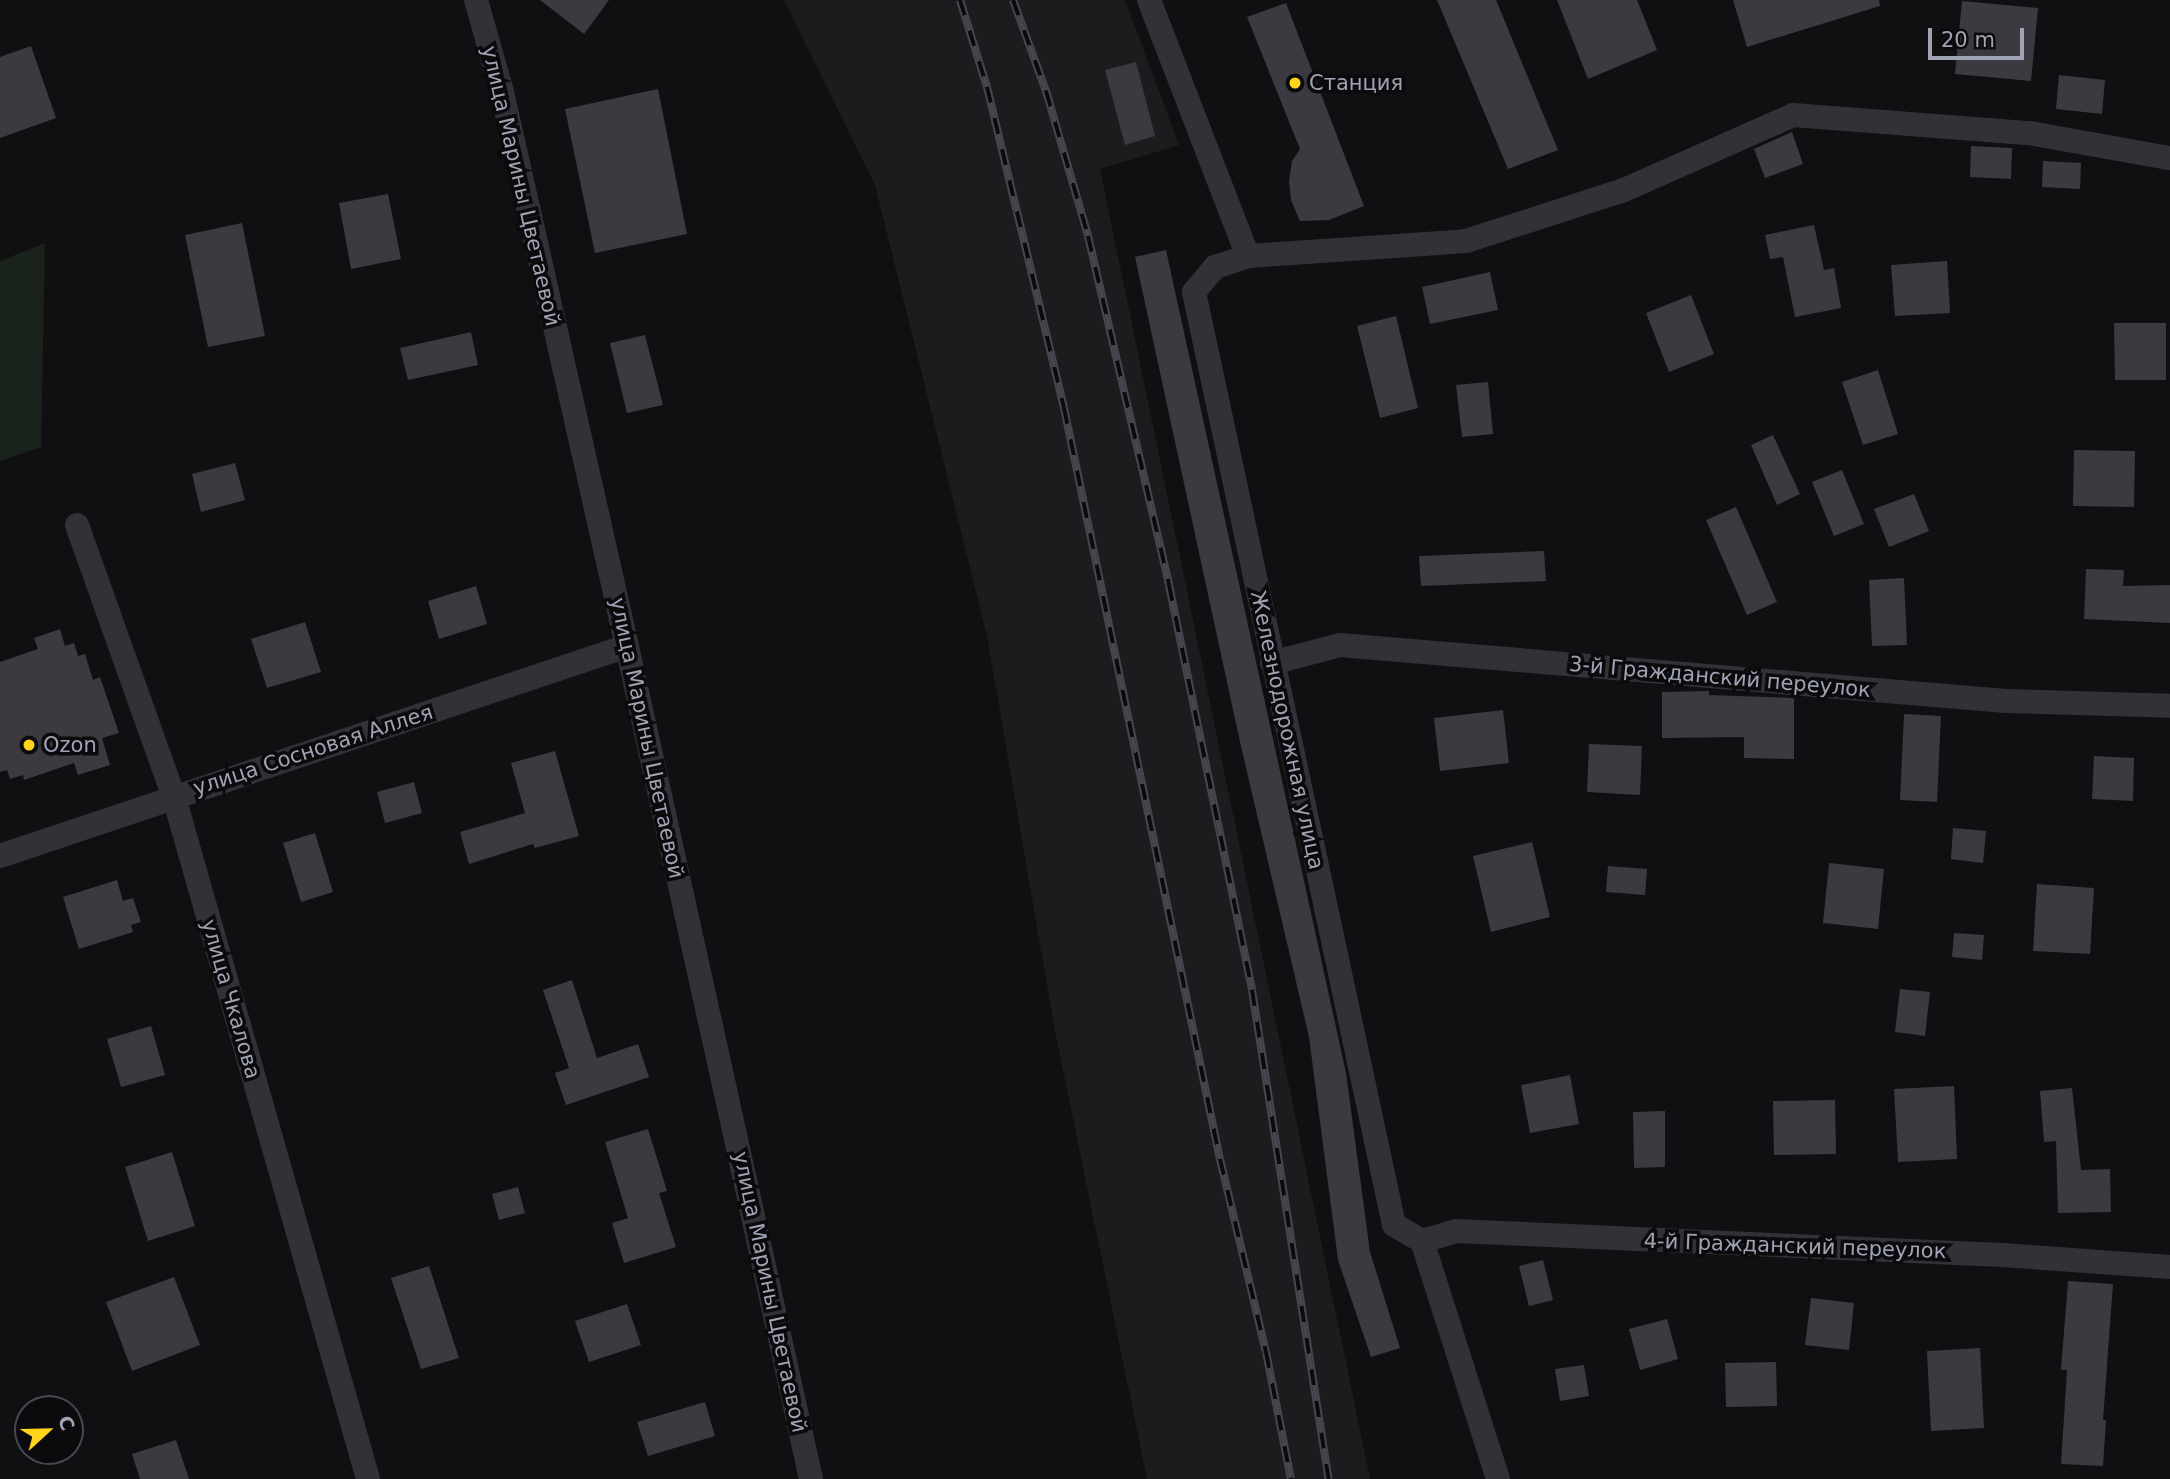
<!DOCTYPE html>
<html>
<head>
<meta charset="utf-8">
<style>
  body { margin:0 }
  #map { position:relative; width:2170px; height:1479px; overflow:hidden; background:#101012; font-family:"DejaVu Sans",sans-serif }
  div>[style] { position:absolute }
  .built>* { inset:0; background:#1c1c1f }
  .green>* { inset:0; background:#1a221c }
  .building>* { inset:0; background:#3a3a40 }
  .street>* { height:24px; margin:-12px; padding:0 12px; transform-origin:12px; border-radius:12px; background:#313137 }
  .rail>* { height:8px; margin-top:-4px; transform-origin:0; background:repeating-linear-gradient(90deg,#0b0b0d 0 16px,#46474e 0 32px); box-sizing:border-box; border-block:2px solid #46474e }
  .dots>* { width:19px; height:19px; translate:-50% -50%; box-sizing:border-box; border:4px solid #0b0b0d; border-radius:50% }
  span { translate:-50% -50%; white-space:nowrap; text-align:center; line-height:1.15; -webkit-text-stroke:7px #0b0b0d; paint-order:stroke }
  .poi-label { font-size:21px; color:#a0a3b4 }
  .left { translate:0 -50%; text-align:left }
  .street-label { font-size:21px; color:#a0a3b4 }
  .north { position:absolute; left:14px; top:1395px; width:70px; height:70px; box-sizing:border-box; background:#0b0b0d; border:2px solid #474850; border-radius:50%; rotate:68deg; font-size:19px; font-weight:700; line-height:28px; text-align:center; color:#a0a3b4 }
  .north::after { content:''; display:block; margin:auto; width:24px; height:32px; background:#ffd41b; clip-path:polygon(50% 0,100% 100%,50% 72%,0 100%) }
  .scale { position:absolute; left:1928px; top:28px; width:96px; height:32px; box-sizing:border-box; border:4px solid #a0a3b4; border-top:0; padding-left:9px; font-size:21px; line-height:24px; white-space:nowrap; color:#a0a3b4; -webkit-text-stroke:5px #0b0b0d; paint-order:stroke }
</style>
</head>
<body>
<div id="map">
  <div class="built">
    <div style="clip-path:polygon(784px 0,1125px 0,1179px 145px,1100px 169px,1370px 1479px,1147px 1479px,1054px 1026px,987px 636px,875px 185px)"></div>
  </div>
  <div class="green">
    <div style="clip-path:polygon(45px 243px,41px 447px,0 461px,0 261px)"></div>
  </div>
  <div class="building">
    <div style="clip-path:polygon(540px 0,609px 0,584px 34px)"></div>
    <div style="clip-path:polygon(1437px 0,1496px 0,1558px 150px,1508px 169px)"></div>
    <div style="clip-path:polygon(1557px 0,1637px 0,1657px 50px,1588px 79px)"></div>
    <div style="clip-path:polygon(1733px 0,1879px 0,1880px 6px,1747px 47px)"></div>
    <div style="clip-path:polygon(1962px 1px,2038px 8px,2031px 81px,1955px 74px)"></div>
    <div style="clip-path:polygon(1286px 3px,1364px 206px,1329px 220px,1300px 221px,1291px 200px,1289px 181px,1292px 161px,1300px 149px,1247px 17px)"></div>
    <div style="clip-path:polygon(31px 46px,56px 118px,0 138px,0 57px)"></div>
    <div style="clip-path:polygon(1136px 62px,1155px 136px,1125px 145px,1105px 70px)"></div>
    <div style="clip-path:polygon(2059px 75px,2105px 80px,2102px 114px,2056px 109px)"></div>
    <div style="clip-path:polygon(658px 89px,687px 234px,595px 253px,565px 109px)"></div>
    <div style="clip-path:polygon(1792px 132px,1803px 164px,1765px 178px,1754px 149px)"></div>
    <div style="clip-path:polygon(1971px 146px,2012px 148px,2011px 179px,1970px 177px)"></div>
    <div style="clip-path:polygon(2043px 161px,2081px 163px,2080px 189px,2042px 187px)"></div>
    <div style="clip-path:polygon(388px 194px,401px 259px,351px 269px,339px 203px)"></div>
    <div style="clip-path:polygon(242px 223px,265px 336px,208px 347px,185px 235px)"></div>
    <div style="clip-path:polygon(1814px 225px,1824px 270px,1834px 268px,1841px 308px,1795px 317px,1783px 257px,1770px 259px,1765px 235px)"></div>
    <div style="clip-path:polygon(1166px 250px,1346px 1073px,1370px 1252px,1400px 1348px,1371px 1357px,1338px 1260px,1309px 1037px,1240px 742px,1135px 257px)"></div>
    <div style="clip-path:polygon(1947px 261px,1950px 313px,1895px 316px,1891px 265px)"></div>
    <div style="clip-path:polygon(1490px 272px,1498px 310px,1430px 324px,1422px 287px)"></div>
    <div style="clip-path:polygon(1691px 295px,1714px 354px,1669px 372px,1646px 313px)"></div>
    <div style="clip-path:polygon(1396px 316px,1418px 408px,1380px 418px,1357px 326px)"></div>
    <div style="clip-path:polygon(2114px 323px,2166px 323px,2166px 380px,2115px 380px)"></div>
    <div style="clip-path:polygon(471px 332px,478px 365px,408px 380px,400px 348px)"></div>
    <div style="clip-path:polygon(645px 335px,663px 405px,627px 413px,610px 343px)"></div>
    <div style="clip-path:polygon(1878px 370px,1898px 434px,1863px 445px,1842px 382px)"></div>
    <div style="clip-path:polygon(1488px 382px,1493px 434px,1462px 437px,1456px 385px)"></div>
    <div style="clip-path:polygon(1773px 435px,1800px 494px,1777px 505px,1751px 445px)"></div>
    <div style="clip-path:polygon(2074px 450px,2135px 451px,2134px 507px,2073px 506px)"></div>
    <div style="clip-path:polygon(235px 463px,245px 500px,201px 512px,192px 474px)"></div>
    <div style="clip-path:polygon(1842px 470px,1864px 524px,1834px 536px,1812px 482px)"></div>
    <div style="clip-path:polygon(1914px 494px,1929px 531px,1889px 547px,1874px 509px)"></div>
    <div style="clip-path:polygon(1736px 507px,1777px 602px,1747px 615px,1706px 520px)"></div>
    <div style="clip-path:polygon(1544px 551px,1546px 581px,1421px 586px,1419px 556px)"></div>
    <div style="clip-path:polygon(2086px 569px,2124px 570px,2123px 586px,2170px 585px,2170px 623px,2084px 619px)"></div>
    <div style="clip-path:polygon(1904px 578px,1907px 645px,1872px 646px,1869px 580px)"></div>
    <div style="clip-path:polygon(476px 586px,487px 624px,439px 639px,428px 601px)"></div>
    <div style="clip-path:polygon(305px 622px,321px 672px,267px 688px,251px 639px)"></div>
    <div style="clip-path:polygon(60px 629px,65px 646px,74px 643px,78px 656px,85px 654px,93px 680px,100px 677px,119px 733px,102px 738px,110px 765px,78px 775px,74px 763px,24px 780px,23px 775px,10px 779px,7px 770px,0 772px,0 662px,38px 649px,34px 638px)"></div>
    <div style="clip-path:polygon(1709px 691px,1709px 695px,1794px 698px,1794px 759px,1744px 758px,1744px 737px,1662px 738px,1662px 692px)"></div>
    <div style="clip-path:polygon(1503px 710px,1509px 763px,1440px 771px,1434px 718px)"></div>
    <div style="clip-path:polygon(1904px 714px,1941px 716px,1937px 802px,1900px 800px)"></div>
    <div style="clip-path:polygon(1589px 744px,1642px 746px,1640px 795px,1587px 792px)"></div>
    <div style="clip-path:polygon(555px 751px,579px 836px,535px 848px,533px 844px,469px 864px,460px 832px,525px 813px,511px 763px)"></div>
    <div style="clip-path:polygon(2094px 756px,2134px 758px,2133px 801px,2092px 799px)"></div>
    <div style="clip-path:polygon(414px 782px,422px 813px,385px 823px,377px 792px)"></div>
    <div style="clip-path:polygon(1953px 828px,1986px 831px,1983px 863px,1951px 859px)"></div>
    <div style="clip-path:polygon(315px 833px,333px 892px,301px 902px,283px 843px)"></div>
    <div style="clip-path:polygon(1532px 842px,1550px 917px,1491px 932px,1473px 856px)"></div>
    <div style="clip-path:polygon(1829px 863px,1884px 869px,1878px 929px,1823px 923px)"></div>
    <div style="clip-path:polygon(1608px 866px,1647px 869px,1645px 895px,1606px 892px)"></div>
    <div style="clip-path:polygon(117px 880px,123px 901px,133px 898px,141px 922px,131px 925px,133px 932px,79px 949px,63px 897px)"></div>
    <div style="clip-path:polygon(2037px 884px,2094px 888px,2090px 954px,2033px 951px)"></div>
    <div style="clip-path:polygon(1954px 933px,1984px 935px,1982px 960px,1952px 957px)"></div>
    <div style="clip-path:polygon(572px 980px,597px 1058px,638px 1044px,649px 1077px,566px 1105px,555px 1073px,569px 1068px,543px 990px)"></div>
    <div style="clip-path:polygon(1900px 989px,1930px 992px,1925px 1036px,1895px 1032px)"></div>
    <div style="clip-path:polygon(151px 1026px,165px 1075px,121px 1087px,107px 1039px)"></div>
    <div style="clip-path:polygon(1570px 1075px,1579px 1124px,1530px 1133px,1521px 1085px)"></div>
    <div style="clip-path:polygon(1954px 1086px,1957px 1159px,1898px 1162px,1894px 1089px)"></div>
    <div style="clip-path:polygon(2072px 1088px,2081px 1170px,2110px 1169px,2111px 1212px,2058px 1213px,2056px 1141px,2044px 1142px,2040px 1091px)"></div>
    <div style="clip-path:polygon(1835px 1100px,1836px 1154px,1774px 1155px,1773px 1101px)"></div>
    <div style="clip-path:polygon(1665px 1111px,1665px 1167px,1634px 1168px,1633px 1112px)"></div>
    <div style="clip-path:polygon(648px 1129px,667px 1191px,659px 1193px,676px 1247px,624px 1263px,612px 1223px,628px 1218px,605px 1142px)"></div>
    <div style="clip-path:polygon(172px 1152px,195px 1226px,148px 1241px,125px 1167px)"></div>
    <div style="clip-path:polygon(518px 1187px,525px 1213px,499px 1220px,492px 1194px)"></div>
    <div style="clip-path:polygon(1543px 1260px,1553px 1300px,1529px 1306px,1519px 1266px)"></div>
    <div style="clip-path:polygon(429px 1266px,459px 1358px,421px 1369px,391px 1278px)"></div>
    <div style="clip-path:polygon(174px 1277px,200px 1345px,132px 1371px,106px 1302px)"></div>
    <div style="clip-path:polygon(2068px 1281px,2113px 1284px,2103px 1420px,2106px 1420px,2103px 1466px,2061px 1464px,2067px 1370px,2061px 1370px)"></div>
    <div style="clip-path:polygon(1811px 1298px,1854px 1303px,1849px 1350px,1805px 1345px)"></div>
    <div style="clip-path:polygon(627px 1304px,641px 1345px,589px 1362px,575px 1321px)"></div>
    <div style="clip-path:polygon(1667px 1319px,1678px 1359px,1640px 1370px,1629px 1329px)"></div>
    <div style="clip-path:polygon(1980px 1348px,1984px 1428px,1931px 1431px,1927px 1351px)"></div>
    <div style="clip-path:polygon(1776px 1362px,1777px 1406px,1726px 1407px,1725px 1363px)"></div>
    <div style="clip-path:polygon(1584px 1365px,1589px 1396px,1560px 1401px,1555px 1369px)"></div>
    <div style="clip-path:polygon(705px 1402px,715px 1436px,648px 1456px,637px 1422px)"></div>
    <div style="clip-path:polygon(176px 1440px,189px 1479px,140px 1479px,132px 1454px)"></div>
  </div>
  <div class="street">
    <div style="left:476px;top:0;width:96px;rotate:74.2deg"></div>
    <div style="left:502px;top:92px;width:568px;rotate:77.29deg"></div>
    <div style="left:627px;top:646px;width:853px;rotate:77.54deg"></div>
    <div style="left:1149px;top:0;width:274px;rotate:68.9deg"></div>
    <div style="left:77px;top:525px;width:289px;rotate:70.4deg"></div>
    <div style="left:174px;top:797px;width:709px;rotate:74.12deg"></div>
    <div style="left:1272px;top:663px;width:70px;rotate:-14.8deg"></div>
    <div style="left:1340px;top:645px;width:668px;rotate:4.81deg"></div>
    <div style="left:2006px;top:701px;width:164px;rotate:1.7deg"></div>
    <div style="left:0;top:856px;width:661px;rotate:-18.52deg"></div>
    <div style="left:1422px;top:1241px;width:35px;rotate:-16deg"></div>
    <div style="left:1456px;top:1231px;width:547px;rotate:2.52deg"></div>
    <div style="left:2002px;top:1255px;width:168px;rotate:4.1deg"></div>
    <div style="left:1498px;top:1479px;width:250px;rotate:-107.7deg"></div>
    <div style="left:1422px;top:1241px;width:32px;rotate:-150deg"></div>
    <div style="left:1394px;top:1225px;width:954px;rotate:-102.1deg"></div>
    <div style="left:1194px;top:292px;width:33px;rotate:-50deg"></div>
    <div style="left:1215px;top:267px;width:35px;rotate:-18deg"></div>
    <div style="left:1248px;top:256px;width:219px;rotate:-3.9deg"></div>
    <div style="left:1466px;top:241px;width:166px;rotate:-17.9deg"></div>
    <div style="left:1624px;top:190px;width:185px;rotate:-23.9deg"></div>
    <div style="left:1793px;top:115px;width:237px;rotate:4.4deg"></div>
    <div style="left:2029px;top:133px;width:143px;rotate:10.1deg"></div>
  </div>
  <div class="rail">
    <div style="left:960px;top:0;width:91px;rotate:72.8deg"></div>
    <div style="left:987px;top:87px;width:330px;rotate:76.5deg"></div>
    <div style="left:1064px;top:408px;width:767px;rotate:78.27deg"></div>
    <div style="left:1220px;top:1159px;width:198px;rotate:76.6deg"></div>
    <div style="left:1266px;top:1352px;width:129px;rotate:78.9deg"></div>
    <div style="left:1013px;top:0;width:97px;rotate:70.1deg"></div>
    <div style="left:1046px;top:91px;width:151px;rotate:73.8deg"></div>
    <div style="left:1088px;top:236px;width:358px;rotate:76.9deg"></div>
    <div style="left:1169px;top:585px;width:413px;rotate:78.4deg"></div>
    <div style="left:1252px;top:990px;width:495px;rotate:81.1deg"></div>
  </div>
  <div class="dots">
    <div style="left:1295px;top:83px;background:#ffd41b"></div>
    <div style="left:29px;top:745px;background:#ffd41b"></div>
  </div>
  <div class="poi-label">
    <span class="left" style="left:1309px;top:83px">Станция</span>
    <span class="left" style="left:43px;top:745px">Ozon</span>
  </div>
  <div class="street-label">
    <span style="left:521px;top:186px;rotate:77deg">улица Марины Цветаевой</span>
    <span style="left:1720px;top:677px;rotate:5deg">3-й Гражданский переулок</span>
    <span style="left:1287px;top:730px;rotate:78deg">Железнодорожная улица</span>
    <span style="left:647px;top:738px;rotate:78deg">улица Марины Цветаевой</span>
    <span style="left:313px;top:750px;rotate:-18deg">улица Сосновая Аллея</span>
    <span style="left:231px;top:999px;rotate:74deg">улица Чкалова</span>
    <span style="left:1795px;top:1246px;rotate:2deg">4-й Гражданский переулок</span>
    <span style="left:770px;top:1292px;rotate:78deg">улица Марины Цветаевой</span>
  </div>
  <div class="north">С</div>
  <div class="scale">20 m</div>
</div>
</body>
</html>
